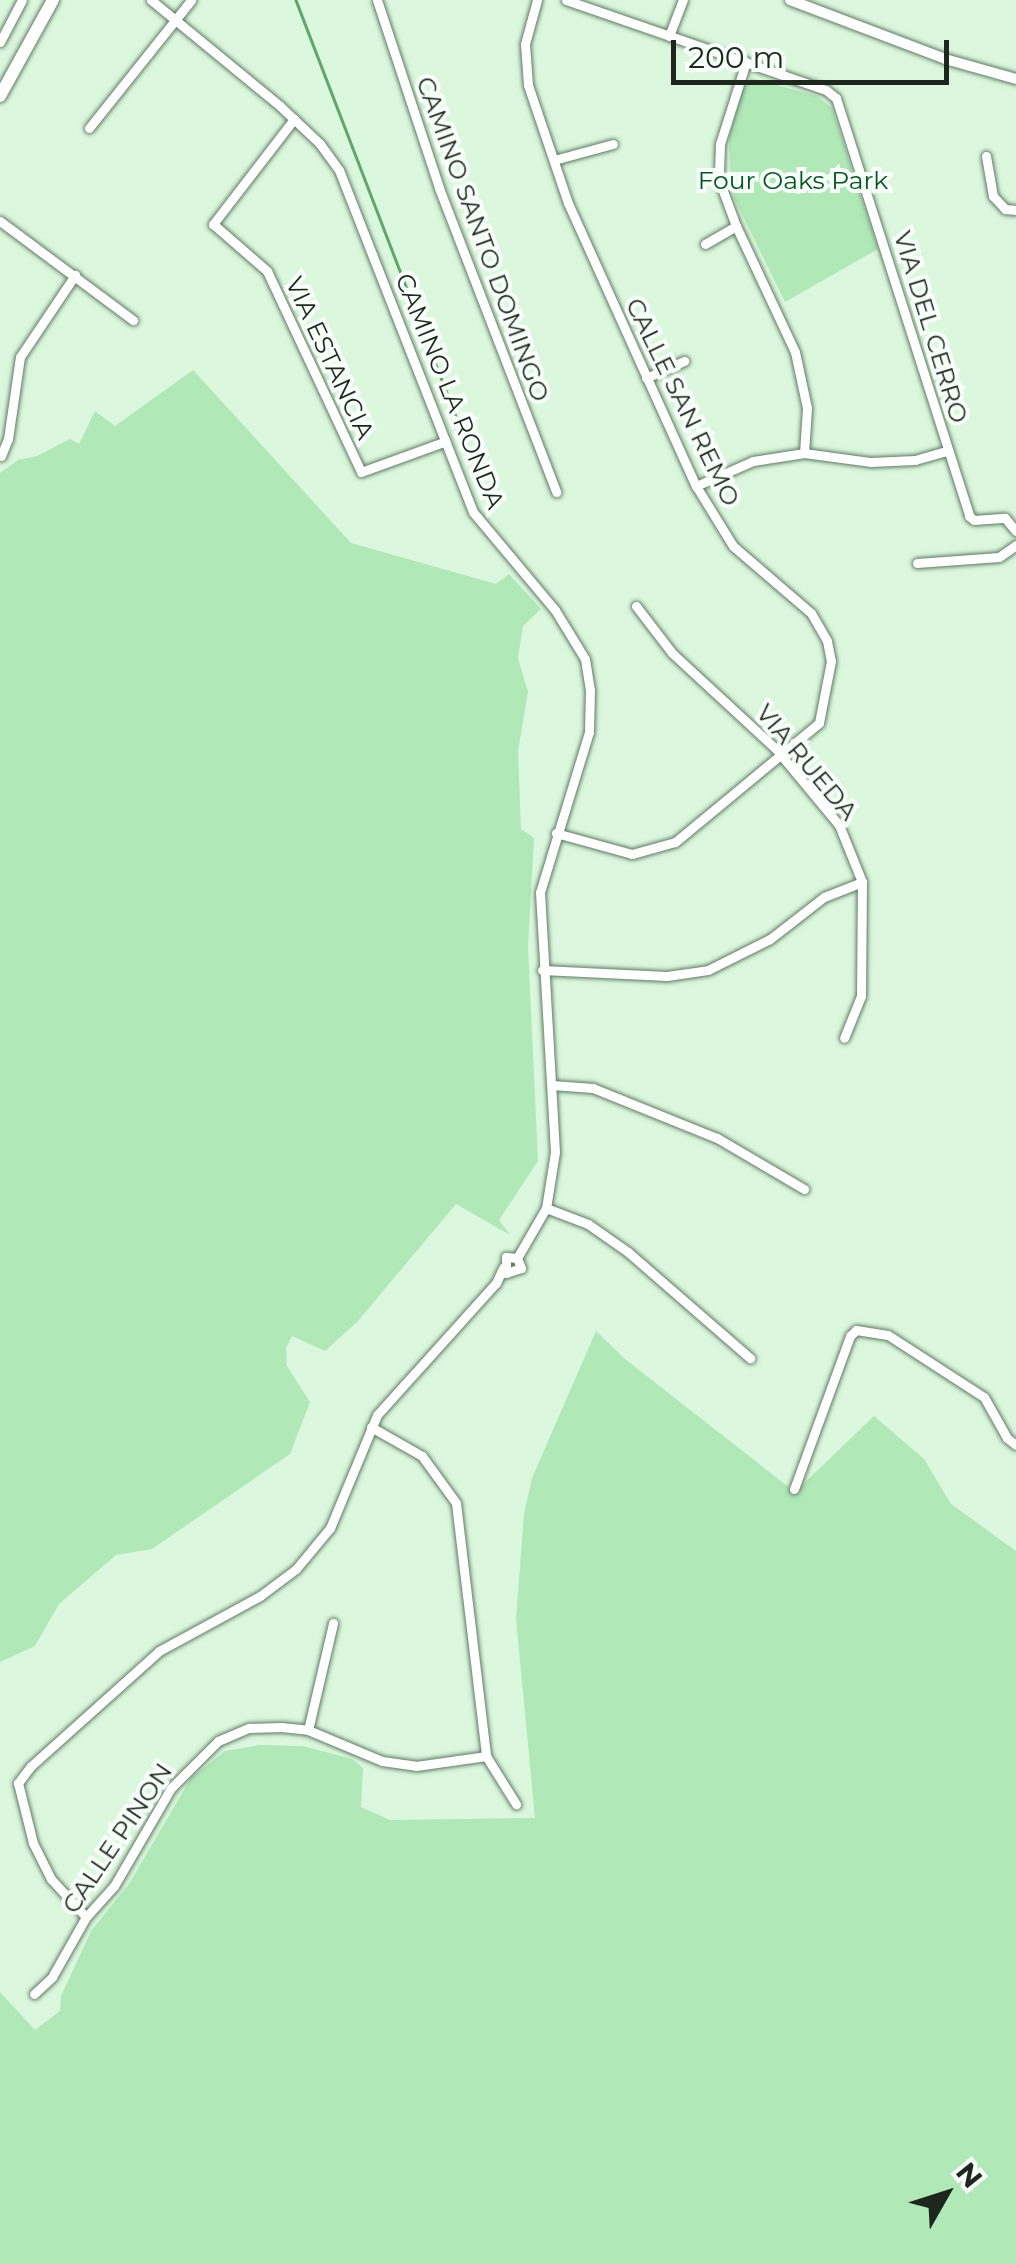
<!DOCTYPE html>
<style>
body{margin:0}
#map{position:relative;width:1016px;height:2264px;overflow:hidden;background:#dbf8de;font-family:Montserrat,sans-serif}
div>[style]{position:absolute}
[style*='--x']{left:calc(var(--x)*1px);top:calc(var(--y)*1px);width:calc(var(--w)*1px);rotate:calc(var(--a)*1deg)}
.green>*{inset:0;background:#b0e8b8}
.stream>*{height:2.5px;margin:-1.25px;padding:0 1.25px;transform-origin:1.25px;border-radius:1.25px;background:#62a56d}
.roads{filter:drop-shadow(0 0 2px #617a64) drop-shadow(0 0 2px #617a64)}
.minor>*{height:9px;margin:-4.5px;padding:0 4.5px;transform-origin:4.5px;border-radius:4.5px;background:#fff}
.tertiary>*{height:10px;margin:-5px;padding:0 5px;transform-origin:5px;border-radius:5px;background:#fff}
.secondary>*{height:12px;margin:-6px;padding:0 6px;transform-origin:6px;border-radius:6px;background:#fff}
span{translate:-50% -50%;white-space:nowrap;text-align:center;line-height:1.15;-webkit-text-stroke:8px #f8fef9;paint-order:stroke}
.park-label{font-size:25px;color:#065621}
.street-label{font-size:25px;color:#1d271e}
.north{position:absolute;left:896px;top:2144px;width:100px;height:100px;-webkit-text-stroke:8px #f8fef9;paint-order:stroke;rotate:51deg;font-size:28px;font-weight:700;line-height:40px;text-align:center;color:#1d271e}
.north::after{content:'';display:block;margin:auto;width:35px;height:45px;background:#1d271e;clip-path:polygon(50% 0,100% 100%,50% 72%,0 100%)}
.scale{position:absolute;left:671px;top:40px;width:278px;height:45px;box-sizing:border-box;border:5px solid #1d271e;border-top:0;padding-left:12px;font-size:30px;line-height:35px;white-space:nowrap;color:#1d271e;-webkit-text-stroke:8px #f8fef9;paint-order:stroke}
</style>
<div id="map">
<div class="green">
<i style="clip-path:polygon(751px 78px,817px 96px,832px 108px,878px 249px,785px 302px,734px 198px,730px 167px,729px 137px,742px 91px)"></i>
<i style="clip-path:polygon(193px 370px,351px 543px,496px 584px,509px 574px,541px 609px,523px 626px,518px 658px,528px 692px,518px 751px,521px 829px,534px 838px,528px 947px,538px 1161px,499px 1220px,510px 1235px,456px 1204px,358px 1321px,325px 1351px,292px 1336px,286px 1348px,287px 1366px,310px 1402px,290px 1454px,152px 1549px,116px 1555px,59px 1604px,35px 1646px,0 1662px,0 473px,18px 460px,37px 456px,70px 439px,79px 444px,95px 411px,115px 426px)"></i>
<i style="clip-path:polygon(596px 1331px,625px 1359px,795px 1492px,874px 1416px,924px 1459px,951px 1504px,1016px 1551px,1016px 2264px,0 2264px,0 1992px,35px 2030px,60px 2011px,61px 1996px,91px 1931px,129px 1884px,191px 1778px,225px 1751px,260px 1745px,303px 1746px,352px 1759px,363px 1768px,361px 1807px,390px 1820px,535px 1818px,516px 1619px,524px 1514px,532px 1478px)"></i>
</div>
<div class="stream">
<i style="--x:296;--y:0;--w:541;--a:68.99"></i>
</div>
<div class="roads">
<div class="minor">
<i style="--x:151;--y:0;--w:167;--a:39.4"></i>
<i style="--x:280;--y:106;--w:55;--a:43.5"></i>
<i style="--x:320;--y:144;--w:32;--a:54"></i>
<i style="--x:339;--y:170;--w:367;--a:68.6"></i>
<i style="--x:473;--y:512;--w:128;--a:50.1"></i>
<i style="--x:555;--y:610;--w:57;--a:58.5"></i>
<i style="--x:585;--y:659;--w:31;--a:81"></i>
<i style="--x:590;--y:690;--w:42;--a:91.4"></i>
<i style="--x:589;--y:732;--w:167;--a:107"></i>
<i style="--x:540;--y:892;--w:260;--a:86.7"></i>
<i style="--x:555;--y:1152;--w:57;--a:99.1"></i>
<i style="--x:546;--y:1208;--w:58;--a:120.1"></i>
<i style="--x:517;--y:1258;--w:11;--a:68"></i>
<i style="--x:521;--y:1268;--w:16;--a:162"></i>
<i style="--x:506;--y:1273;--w:16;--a:-90"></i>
<i style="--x:506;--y:1257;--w:11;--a:5"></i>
<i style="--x:377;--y:0;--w:198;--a:71.7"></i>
<i style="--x:439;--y:188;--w:326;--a:68.9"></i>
<i style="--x:537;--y:0;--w:46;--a:105.3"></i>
<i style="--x:525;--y:44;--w:41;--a:85.8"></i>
<i style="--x:528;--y:85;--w:125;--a:71.3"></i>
<i style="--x:568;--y:203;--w:311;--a:65.7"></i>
<i style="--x:696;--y:486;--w:70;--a:58.3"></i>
<i style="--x:733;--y:546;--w:103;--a:40.7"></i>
<i style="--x:811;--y:613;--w:32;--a:60"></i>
<i style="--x:827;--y:641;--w:20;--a:79"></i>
<i style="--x:831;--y:661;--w:63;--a:101"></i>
<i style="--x:819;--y:723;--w:187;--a:140.4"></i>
<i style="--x:675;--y:842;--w:45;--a:164.4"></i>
<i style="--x:632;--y:854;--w:79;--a:-164.6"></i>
<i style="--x:566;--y:0;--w:275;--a:19.1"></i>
<i style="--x:826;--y:90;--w:13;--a:39"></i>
<i style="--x:836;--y:98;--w:439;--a:72.3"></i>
<i style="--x:969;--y:516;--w:6;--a:39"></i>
<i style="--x:974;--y:520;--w:31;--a:-4"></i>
<i style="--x:1005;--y:518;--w:17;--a:50"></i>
<i style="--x:669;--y:36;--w:39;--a:-69"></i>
<i style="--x:0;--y:42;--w:47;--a:-62.4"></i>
<i style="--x:746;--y:62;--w:86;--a:107.6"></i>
<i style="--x:720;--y:144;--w:36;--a:92"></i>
<i style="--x:719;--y:180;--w:49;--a:69.7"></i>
<i style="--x:736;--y:226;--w:139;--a:64.9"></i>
<i style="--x:795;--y:352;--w:57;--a:77.9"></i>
<i style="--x:807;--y:408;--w:45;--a:93.8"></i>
<i style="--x:294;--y:119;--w:133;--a:127.6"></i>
<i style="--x:213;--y:224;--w:72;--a:41"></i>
<i style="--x:267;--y:271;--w:222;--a:64.9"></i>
<i style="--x:361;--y:472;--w:90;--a:-20"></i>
<i style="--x:89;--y:128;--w:164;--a:-51.4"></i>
<i style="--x:986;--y:156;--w:41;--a:80.1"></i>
<i style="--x:993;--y:196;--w:18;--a:47"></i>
<i style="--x:1005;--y:209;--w:11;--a:5"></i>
<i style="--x:554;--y:160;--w:61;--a:-15.2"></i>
<i style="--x:0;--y:221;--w:166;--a:36.7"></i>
<i style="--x:705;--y:244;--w:36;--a:-30"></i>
<i style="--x:646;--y:378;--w:42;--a:-24.1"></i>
<i style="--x:1;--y:456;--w:18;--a:-68"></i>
<i style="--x:8;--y:439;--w:83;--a:-81.7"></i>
<i style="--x:20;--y:357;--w:99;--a:-56.1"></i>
<i style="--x:696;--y:486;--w:62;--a:-23.7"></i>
<i style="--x:753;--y:461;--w:52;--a:-8.9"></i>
<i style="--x:804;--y:453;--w:68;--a:7.7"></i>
<i style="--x:871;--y:462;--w:44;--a:-2.6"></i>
<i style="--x:915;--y:460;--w:33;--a:-16"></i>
<i style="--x:917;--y:563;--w:82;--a:-4.2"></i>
<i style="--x:999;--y:557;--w:21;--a:-35"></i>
<i style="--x:636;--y:606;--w:59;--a:52.5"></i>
<i style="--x:672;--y:653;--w:140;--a:42.7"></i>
<i style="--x:775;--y:748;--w:100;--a:50.3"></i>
<i style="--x:839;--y:825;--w:61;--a:68"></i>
<i style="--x:862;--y:882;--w:114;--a:90.5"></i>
<i style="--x:861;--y:996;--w:45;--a:112"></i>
<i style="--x:542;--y:970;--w:125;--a:2.7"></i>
<i style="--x:667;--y:976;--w:41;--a:-8.3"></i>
<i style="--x:708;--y:970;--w:69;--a:-26.6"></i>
<i style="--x:770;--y:939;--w:68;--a:-37.9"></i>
<i style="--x:824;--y:897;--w:41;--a:-21.5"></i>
<i style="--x:552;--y:1085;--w:41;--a:4.2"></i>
<i style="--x:593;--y:1088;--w:134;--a:22"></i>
<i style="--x:717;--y:1138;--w:101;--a:30.4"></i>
<i style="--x:546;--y:1208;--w:45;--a:20.9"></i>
<i style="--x:588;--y:1224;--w:49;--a:35"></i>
<i style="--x:628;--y:1252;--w:162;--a:41"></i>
<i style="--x:371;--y:1427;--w:59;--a:29.6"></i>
<i style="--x:422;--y:1456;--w:58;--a:54.1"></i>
<i style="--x:456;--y:1503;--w:255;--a:83.2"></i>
<i style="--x:794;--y:1489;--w:163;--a:-69.9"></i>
<i style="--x:850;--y:1336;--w:8;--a:-45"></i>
<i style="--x:856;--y:1330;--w:32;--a:9"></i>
<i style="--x:888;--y:1335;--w:114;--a:32.9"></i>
<i style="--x:984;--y:1397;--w:47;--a:60.7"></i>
<i style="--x:1007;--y:1438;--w:11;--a:38"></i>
<i style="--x:308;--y:1730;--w:110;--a:-76.8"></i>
<i style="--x:486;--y:1756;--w:57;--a:58"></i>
<i style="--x:86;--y:1917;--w:52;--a:-132.6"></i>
<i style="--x:51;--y:1879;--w:40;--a:-116.6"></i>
<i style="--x:33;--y:1843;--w:62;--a:-104"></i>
<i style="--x:18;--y:1783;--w:21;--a:-53"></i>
<i style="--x:31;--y:1766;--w:172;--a:-41.9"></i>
<i style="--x:159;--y:1651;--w:115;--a:-28.6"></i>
<i style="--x:260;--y:1596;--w:45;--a:-36.9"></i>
<i style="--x:296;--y:1569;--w:53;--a:-50.3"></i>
<i style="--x:330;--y:1528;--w:122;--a:-67.4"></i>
<i style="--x:377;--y:1415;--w:178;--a:-48"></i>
<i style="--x:496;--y:1283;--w:17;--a:-65"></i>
<i style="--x:34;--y:1994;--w:25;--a:-43"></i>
<i style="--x:52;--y:1977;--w:69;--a:-60.5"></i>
<i style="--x:86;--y:1917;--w:42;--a:-47.9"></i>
<i style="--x:114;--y:1886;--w:113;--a:-59.8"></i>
<i style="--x:171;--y:1788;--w:66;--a:-45"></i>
<i style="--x:218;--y:1741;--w:34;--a:-23"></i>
<i style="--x:249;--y:1728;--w:32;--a:-2"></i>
<i style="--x:281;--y:1727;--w:27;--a:6"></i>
<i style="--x:308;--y:1730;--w:80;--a:22.7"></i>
<i style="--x:382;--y:1761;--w:34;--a:8"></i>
<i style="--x:416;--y:1766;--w:71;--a:-8.1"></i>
</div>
<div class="tertiary">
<i style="--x:790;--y:0;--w:166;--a:20.8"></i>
<i style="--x:945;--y:59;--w:74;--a:15.7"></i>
</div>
<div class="secondary">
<i style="--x:0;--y:96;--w:110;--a:-61.1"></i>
</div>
</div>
<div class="park-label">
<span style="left:793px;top:180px">Four Oaks Park</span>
</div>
<div class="street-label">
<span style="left:483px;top:239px;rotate:70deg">CAMINO SANTO DOMINGO</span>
<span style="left:931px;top:327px;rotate:73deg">VIA DEL CERRO</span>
<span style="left:330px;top:358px;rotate:65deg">VIA ESTANCIA</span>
<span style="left:450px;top:391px;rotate:68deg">CAMINO LA RONDA</span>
<span style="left:683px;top:402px;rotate:64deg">CALLE SAN REMO</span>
<span style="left:807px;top:762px;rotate:50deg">VIA RUEDA</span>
<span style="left:117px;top:1838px;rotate:-56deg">CALLE PINON</span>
</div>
<div class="north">N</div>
<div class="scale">200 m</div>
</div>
